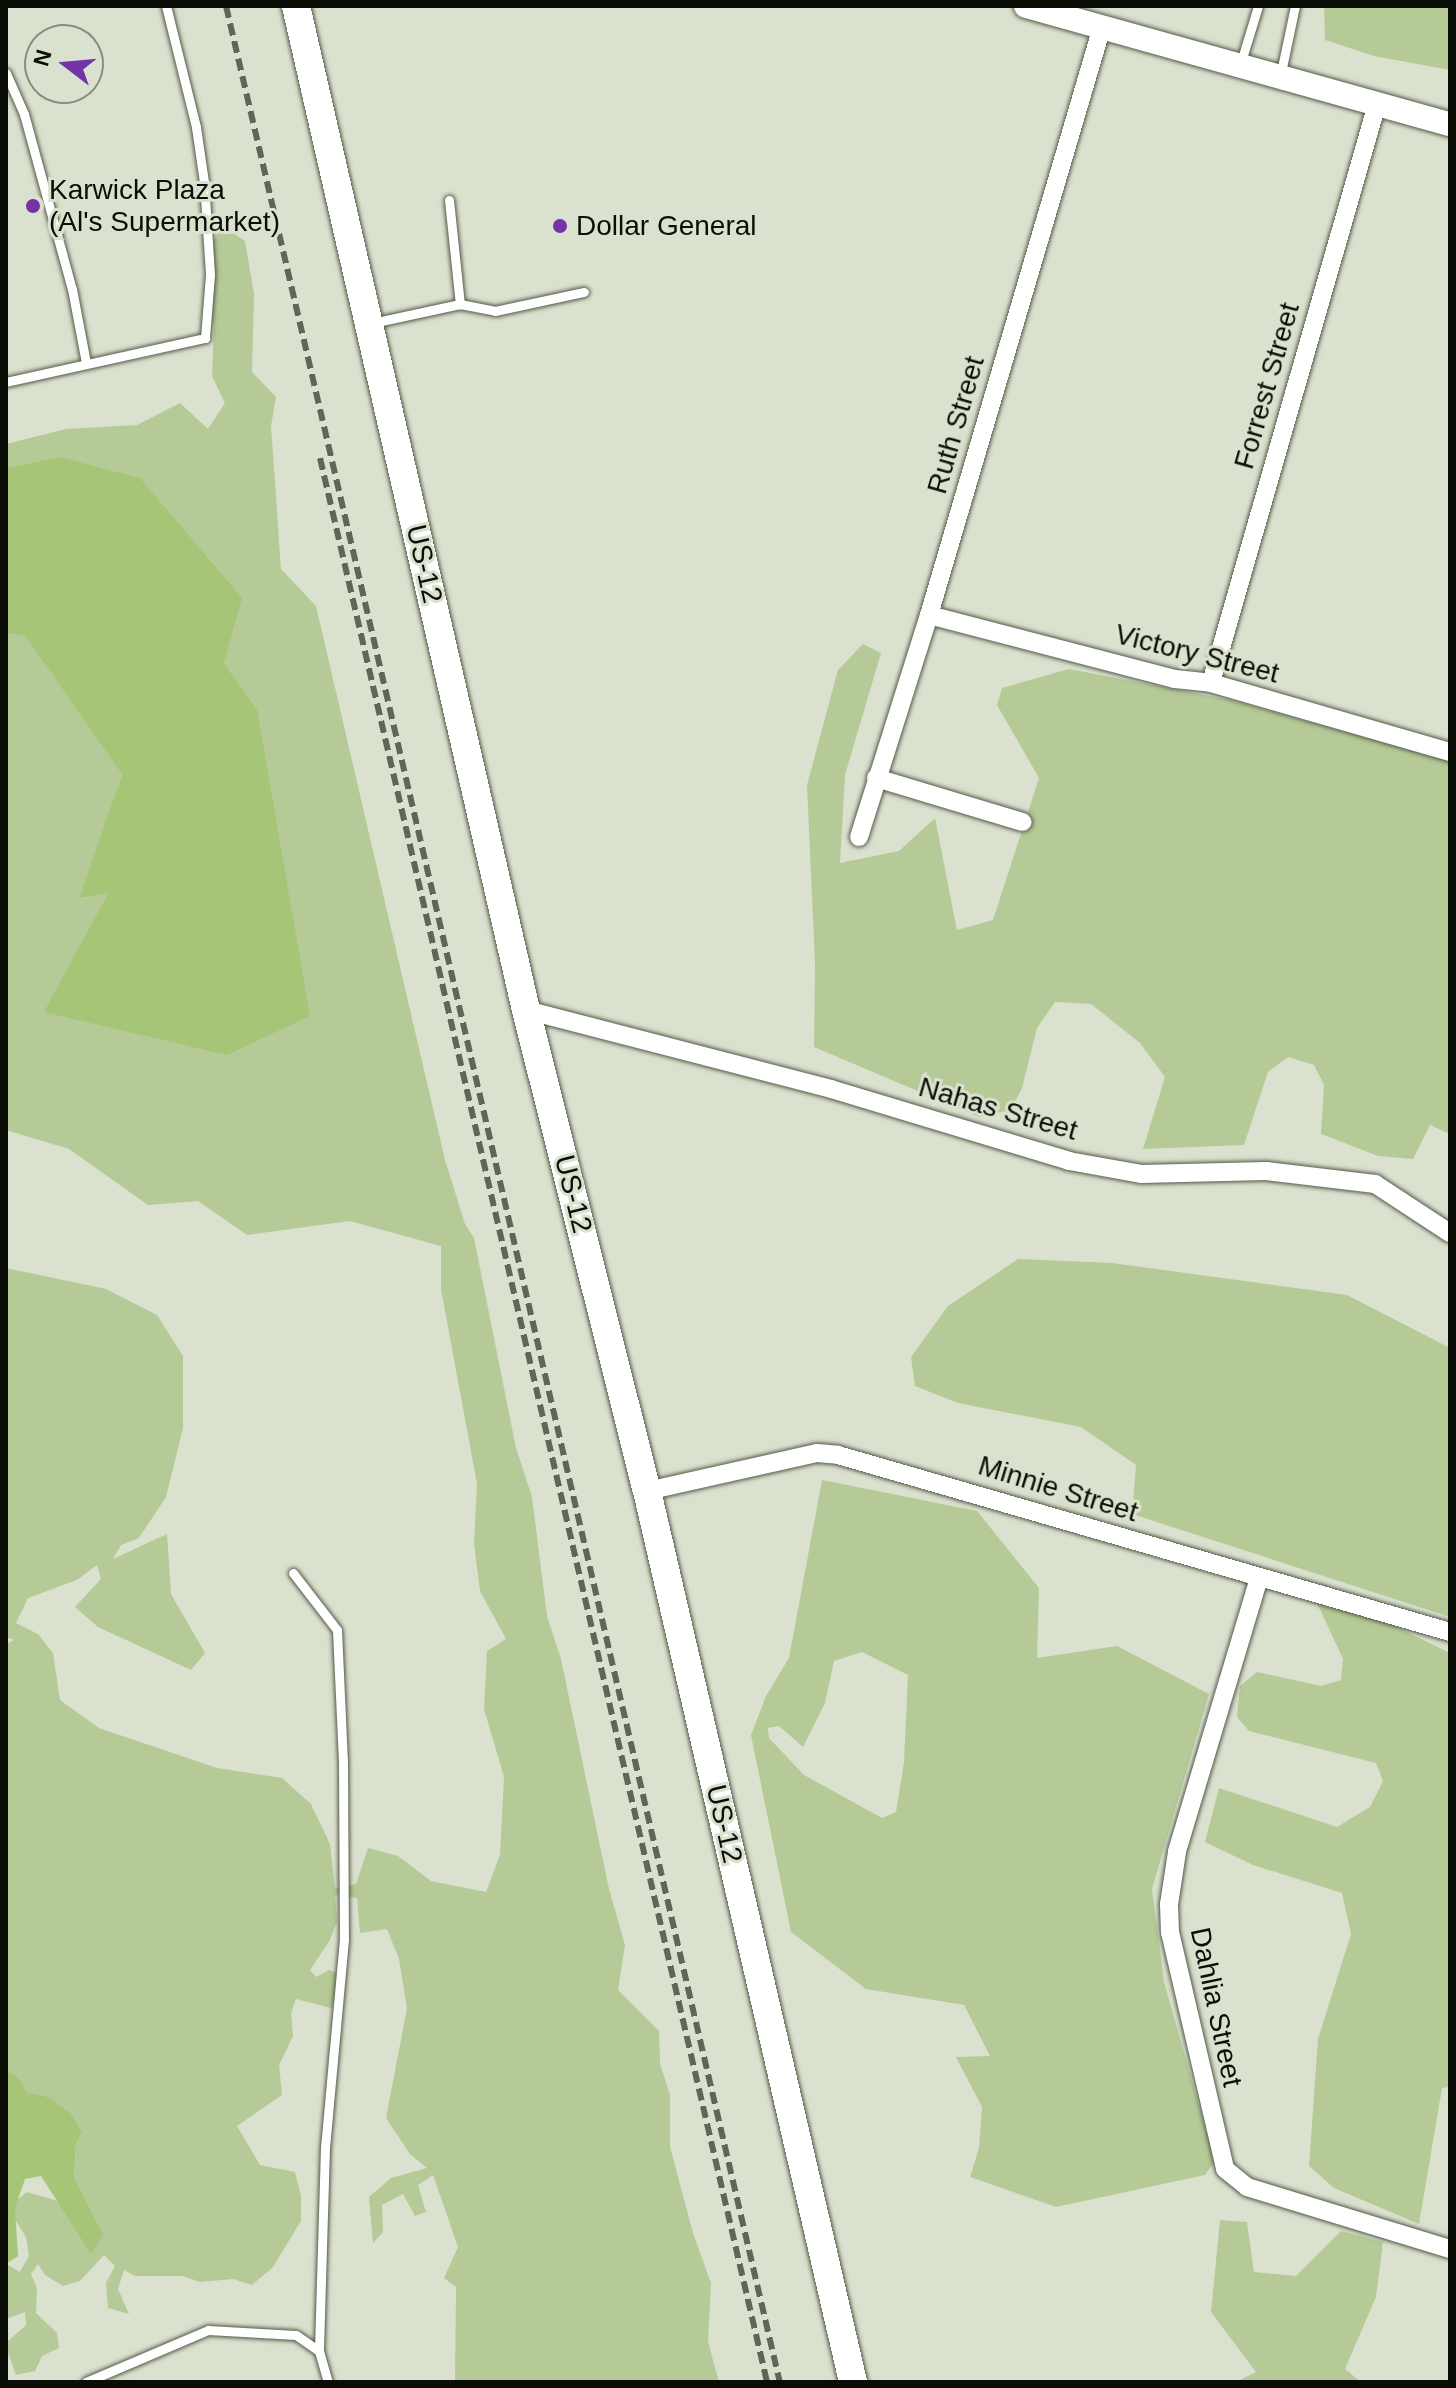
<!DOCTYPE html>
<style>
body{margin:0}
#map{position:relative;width:1456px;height:2388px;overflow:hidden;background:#dae2cf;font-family:Helvetica,sans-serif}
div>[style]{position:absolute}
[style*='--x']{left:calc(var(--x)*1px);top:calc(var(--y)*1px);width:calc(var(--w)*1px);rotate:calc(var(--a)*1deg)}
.green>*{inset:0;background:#b5ca97}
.water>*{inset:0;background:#a7c576}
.roads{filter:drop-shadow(0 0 2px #535a49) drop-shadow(0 0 2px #535a49)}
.lane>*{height:9px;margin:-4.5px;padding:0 4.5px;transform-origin:4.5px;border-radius:4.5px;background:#fff}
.street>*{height:18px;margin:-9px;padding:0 9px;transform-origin:9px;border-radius:9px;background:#fff}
.secondary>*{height:24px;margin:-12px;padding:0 12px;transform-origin:12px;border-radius:12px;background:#fff}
.primary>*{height:28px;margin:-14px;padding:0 14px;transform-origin:14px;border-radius:14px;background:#fff}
.rail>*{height:6px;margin-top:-3px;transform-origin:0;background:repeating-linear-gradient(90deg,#606559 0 12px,transparent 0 18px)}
.dots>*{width:22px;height:22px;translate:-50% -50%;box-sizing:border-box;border:4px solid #dae2cf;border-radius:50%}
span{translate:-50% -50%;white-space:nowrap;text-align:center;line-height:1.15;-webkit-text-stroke:6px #dae2cf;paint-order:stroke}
.poi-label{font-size:28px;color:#0b0e07}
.left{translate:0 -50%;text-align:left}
.street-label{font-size:28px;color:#0b0e07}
.frame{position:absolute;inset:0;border:8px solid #0b0e07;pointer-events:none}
.north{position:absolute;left:24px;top:24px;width:80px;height:80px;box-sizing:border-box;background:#dae2cf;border:2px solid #878d7f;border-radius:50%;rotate:286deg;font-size:22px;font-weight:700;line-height:32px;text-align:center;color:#0b0e07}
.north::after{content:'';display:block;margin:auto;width:28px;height:36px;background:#7433a8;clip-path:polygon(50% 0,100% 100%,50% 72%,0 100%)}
</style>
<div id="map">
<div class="green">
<i style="clip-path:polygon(1324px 6px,1450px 6px,1450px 70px,1374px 56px,1325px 40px)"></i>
<i style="clip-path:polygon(222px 226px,245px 241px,254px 294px,252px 372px,276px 397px,271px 426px,281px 569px,316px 606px,445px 1160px,465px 1224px,474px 1238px,516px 1448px,532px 1497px,547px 1616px,561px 1659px,609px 1889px,625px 1945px,618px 1990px,659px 2031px,660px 2064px,670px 2095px,670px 2147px,693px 2233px,711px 2283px,708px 2342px,719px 2382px,455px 2382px,456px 2287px,444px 2278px,458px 2247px,433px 2175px,418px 2185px,426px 2212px,415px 2216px,403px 2194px,382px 2205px,383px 2232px,373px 2243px,369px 2197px,391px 2178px,427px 2168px,410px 2154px,386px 2118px,407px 2008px,399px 1959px,387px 1929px,360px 1933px,357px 1898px,335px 1895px,337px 1921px,330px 1940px,310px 1970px,316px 1977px,329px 1970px,345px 1976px,331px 2008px,296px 1999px,291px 2013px,293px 2036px,279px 2065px,282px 2095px,237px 2126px,260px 2165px,295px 2172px,301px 2196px,301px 2221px,273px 2267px,252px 2285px,233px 2279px,200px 2282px,183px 2276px,135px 2276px,124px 2270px,118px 2289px,129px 2314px,108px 2308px,106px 2283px,115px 2266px,104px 2255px,80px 2281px,63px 2286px,45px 2275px,38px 2264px,31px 2274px,37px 2288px,36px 2313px,57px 2333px,59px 2348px,42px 2356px,35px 2371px,16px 2375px,6px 2347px,6px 2343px,26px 2325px,25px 2312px,6px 2319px,6px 2264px,20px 2272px,29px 2256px,26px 2237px,13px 2216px,17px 2200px,27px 2192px,61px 2202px,74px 2178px,76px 2144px,82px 2132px,49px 2097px,27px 2092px,19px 2078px,6px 2069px,6px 1644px,14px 1640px,6px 1637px,6px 1268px,106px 1289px,157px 1315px,183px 1356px,183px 1428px,166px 1497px,139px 1538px,121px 1545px,113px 1559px,167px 1534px,171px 1594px,205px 1653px,191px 1670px,98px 1627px,75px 1607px,101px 1579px,97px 1565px,77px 1580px,28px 1598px,16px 1623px,38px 1634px,53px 1653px,60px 1700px,99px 1728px,217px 1768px,282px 1778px,311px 1804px,330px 1844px,335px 1888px,356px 1884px,368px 1848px,398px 1856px,431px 1881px,486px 1892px,500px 1855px,504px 1777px,484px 1709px,487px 1651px,506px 1639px,480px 1591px,474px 1544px,477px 1484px,441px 1289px,441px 1246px,350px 1221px,247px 1235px,198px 1201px,148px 1205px,69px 1149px,6px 1130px,6px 633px,25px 636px,122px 773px,81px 899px,109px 891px,257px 709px,224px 663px,60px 457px,6px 468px,6px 444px,66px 429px,137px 425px,180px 403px,208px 429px,225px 403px,212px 376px,214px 327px,206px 296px,208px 252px)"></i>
<i style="clip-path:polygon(863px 644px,881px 653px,845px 775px,840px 863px,899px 851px,935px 818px,957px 930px,993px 920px,1039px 778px,997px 705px,1002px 688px,1069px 669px,1230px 700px,1450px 761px,1450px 1134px,1430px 1125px,1413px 1159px,1378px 1156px,1321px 1134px,1324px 1085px,1314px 1065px,1288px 1057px,1268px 1072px,1244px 1145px,1143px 1149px,1165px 1077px,1140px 1043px,1091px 1004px,1055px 1002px,1037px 1028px,1022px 1088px,1011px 1110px,979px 1117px,814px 1047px,815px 963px,807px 785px,838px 670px)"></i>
<i style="clip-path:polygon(1018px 1259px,1112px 1263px,1347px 1295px,1450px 1348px,1450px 1617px,1132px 1514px,1136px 1465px,1081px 1427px,958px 1403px,915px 1386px,911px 1357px,948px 1306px)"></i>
<i style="clip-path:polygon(evenodd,822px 1480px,977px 1511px,1039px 1588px,1037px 1658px,1117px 1646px,1209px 1694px,1152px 1889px,1164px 1982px,1215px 2161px,1205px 2175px,1056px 2207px,970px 2177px,979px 2148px,982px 2107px,956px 2057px,990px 2056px,964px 2005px,866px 1989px,791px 1932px,751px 1735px,766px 1696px,789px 1658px,822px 1480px,862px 1652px,908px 1675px,904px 1762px,896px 1812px,882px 1818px,804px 1775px,769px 1738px,768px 1728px,779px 1726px,803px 1747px,825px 1703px,834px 1661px,862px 1652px)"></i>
<i style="clip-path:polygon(1317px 1603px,1384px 1621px,1450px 1653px,1450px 2087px,1442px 2088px,1419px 2224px,1334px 2188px,1309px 2166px,1318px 2039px,1351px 1934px,1342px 1893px,1253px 1865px,1205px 1842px,1219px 1788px,1337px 1827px,1370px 1807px,1383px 1781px,1376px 1763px,1249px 1731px,1237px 1717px,1240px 1686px,1257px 1672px,1321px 1686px,1341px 1680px,1343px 1659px)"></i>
<i style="clip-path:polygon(1220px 2220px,1247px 2222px,1254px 2272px,1296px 2276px,1341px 2231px,1383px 2242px,1376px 2297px,1345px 2369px,1361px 2382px,1236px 2382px,1256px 2372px,1211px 2312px)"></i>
</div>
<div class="water">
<i style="clip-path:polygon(59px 457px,140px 478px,242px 598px,224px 663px,257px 709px,310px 1016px,227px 1055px,44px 1012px,109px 892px,79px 899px,122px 774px,25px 636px,6px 633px,6px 468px)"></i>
<i style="clip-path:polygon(6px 2069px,19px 2078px,27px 2092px,49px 2097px,71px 2114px,82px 2132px,76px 2144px,74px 2178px,103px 2235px,91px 2254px,41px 2176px,25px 2179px,15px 2208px,18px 2256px,6px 2264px)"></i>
</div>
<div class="roads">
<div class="lane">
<i style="--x:1240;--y:65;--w:62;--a:-73"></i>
<i style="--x:6;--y:73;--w:45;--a:66.3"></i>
<i style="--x:24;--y:114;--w:181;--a:74.7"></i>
<i style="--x:72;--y:289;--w:75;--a:79.3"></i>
<i style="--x:1280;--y:77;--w:73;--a:-78.1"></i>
<i style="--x:449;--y:200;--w:105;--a:84"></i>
<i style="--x:372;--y:323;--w:90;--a:-12.2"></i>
<i style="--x:460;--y:304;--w:36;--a:11"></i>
<i style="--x:495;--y:311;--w:91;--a:-12.1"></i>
<i style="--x:6;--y:382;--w:204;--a:-12.5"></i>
<i style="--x:205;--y:338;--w:64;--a:-85.5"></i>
<i style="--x:210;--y:274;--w:92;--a:-93.7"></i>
<i style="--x:204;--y:182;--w:56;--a:-98.3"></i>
<i style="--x:196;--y:127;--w:125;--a:-103.9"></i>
<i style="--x:293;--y:1573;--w:72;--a:52.3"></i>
<i style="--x:337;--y:1630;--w:130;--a:87.4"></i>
<i style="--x:343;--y:1760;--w:179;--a:89.7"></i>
<i style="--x:344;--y:1939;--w:209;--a:95.2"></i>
<i style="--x:325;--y:2147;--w:204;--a:91.7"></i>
<i style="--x:86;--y:2382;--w:133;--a:-23.1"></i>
<i style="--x:208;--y:2330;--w:88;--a:3.3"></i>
<i style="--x:296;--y:2335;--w:28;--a:35"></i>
<i style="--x:319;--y:2351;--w:32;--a:74"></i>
</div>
<div class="street">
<i style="--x:929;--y:615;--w:254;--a:14.6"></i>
<i style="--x:1175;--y:679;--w:36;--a:6"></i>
<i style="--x:1211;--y:683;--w:249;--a:16.1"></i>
<i style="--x:1211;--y:683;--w:602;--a:-74"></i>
<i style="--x:876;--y:778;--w:153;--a:16.7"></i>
<i style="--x:859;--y:837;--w:233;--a:-72.5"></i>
<i style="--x:929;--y:615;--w:613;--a:-73.61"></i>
<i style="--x:526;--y:1010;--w:315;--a:14.5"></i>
<i style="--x:831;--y:1089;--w:249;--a:16.8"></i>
<i style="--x:1069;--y:1161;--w:73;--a:10.2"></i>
<i style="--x:1141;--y:1174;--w:125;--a:-1.4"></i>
<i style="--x:1266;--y:1171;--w:110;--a:6.8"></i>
<i style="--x:1375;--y:1184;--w:90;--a:33.2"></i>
<i style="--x:647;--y:1491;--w:174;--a:-12.6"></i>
<i style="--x:817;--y:1453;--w:21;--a:5"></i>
<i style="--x:838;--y:1455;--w:637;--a:16.13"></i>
<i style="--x:1259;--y:1578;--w:286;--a:106.7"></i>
<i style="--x:1177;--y:1852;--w:53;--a:98.7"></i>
<i style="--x:1169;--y:1904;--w:28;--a:88"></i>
<i style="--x:1170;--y:1932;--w:243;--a:76.9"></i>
<i style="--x:1225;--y:2169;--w:28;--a:39"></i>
<i style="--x:1247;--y:2187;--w:212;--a:17"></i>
</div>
<div class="secondary">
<i style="--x:1026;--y:6;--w:440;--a:15.6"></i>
</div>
<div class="primary">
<i style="--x:296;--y:6;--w:1030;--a:77.1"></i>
<i style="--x:526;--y:1010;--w:496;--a:75.9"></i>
<i style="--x:647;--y:1491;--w:915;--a:76.98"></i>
</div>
</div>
<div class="rail">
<i style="--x:226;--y:6;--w:2440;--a:76.88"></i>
<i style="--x:320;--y:458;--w:1975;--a:76.92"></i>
</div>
<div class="dots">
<i style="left:33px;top:206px;background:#7433a8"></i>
<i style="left:560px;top:226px;background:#7433a8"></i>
</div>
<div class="poi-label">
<span class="left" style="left:49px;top:206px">Karwick Plaza<br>(Al's Supermarket)</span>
<span class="left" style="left:576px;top:226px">Dollar General</span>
</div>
<div class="street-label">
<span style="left:1267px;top:386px;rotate:-74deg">Forrest Street</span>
<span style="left:956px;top:425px;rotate:-74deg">Ruth Street</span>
<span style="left:424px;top:564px;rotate:77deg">US-12</span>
<span style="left:1197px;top:654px;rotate:14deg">Victory Street</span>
<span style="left:998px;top:1109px;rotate:16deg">Nahas Street</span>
<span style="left:573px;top:1194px;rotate:76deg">US-12</span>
<span style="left:1058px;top:1489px;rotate:17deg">Minnie Street</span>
<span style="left:724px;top:1824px;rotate:77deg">US-12</span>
<span style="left:1216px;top:2007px;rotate:78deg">Dahlia Street</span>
</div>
<div class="frame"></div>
<div class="north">N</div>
</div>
